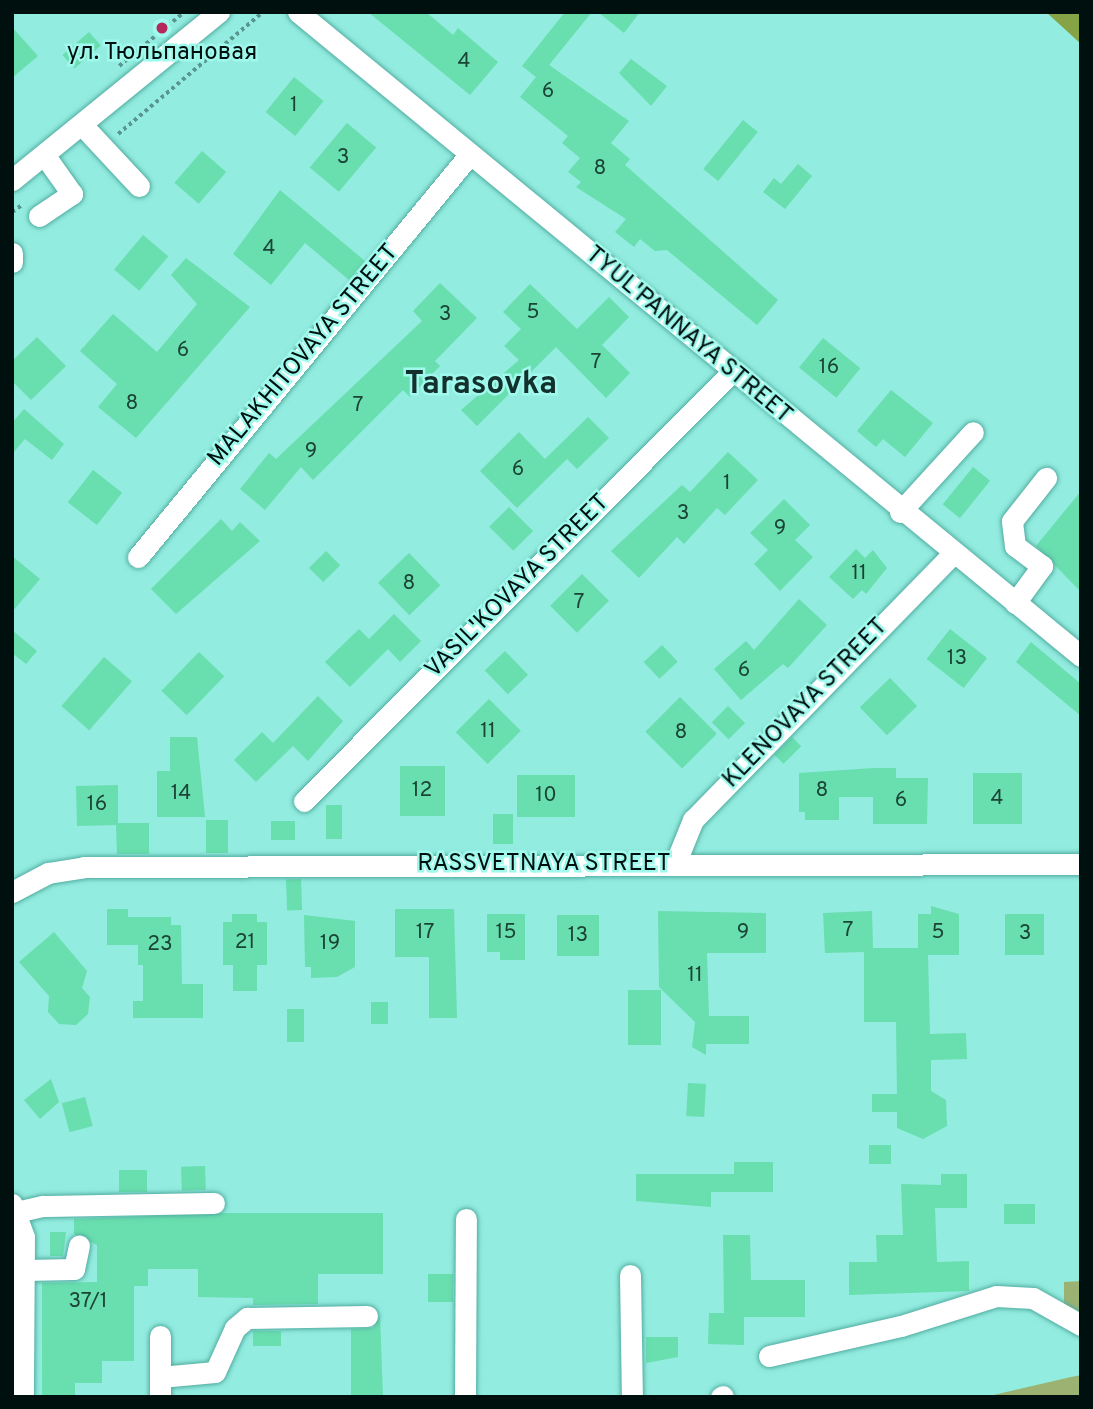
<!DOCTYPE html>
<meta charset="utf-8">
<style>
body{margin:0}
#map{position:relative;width:1093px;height:1409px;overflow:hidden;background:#92ecdf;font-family:Overpass,sans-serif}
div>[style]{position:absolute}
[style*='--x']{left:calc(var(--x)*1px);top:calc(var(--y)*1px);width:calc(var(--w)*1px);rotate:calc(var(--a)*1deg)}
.green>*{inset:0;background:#9cb272}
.forest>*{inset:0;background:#86a445}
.building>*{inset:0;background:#69deae;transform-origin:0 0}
.path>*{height:3.5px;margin-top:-1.75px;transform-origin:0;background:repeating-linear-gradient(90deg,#59968d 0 3.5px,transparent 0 7px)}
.roads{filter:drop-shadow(0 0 2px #52aca1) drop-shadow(0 0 2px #52aca1)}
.minor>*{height:21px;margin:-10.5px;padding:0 10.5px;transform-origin:10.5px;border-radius:10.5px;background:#fff}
.dots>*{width:19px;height:19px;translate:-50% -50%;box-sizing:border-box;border:4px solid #9ff9ec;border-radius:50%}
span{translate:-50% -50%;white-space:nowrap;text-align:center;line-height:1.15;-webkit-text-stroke:5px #9ff9ec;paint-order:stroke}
.number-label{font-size:21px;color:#1a4436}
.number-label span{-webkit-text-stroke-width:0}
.poi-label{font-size:24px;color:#00100e}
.street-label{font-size:24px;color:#00100e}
.district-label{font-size:32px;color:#14302d;font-weight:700}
.frame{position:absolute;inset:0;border:14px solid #00100e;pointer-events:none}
</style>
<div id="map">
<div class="green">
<i style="clip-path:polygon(1081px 1281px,1081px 1314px,1064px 1305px,1064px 1282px)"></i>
<i style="clip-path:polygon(1081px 1375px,1081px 1397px,985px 1397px,1071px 1377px)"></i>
</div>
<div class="forest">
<i style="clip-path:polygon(1046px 12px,1081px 12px,1081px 44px)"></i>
</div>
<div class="building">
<i style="clip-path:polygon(368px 12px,426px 12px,453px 35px,458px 28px,498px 62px,470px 95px)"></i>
<i style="clip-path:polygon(565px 12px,592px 12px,549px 65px,629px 121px,611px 143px,630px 159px,625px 165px,778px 300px,757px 325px,667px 250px,655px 251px,640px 239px,634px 247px,615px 232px,626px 219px,576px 187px,581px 182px,568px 172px,580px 158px,562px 143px,568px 136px,520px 97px,536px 77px,522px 66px)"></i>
<i style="clip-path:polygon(598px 12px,640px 12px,624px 33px)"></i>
<i style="clip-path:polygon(12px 27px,38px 56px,12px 78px)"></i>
<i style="left:89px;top:32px;width:18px;height:35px;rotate:49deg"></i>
<i style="clip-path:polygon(631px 59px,667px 86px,651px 106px,619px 73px)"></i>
<i style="left:294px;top:77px;width:38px;height:45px;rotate:39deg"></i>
<i style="left:743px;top:120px;width:19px;height:63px;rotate:39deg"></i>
<i style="left:347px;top:123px;width:38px;height:58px;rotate:40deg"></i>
<i style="left:202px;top:151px;width:32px;height:42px;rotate:41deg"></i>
<i style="clip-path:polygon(798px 164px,812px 176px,785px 209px,763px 192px,774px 178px,781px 184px)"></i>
<i style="clip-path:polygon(280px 190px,365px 261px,349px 280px,305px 243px,271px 285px,233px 254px)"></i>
<i style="left:143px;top:235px;width:33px;height:45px;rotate:40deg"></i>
<i style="clip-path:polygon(186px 258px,250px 307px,136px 438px,98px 407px,117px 384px,80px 351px,113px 314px,157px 352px,197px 304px,171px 275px)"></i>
<i style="clip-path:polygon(440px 283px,477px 318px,435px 361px,440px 366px,410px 397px,403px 390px,313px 480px,301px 467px,265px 510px,240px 489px,269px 453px,276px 459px,422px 321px,413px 311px)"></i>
<i style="clip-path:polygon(530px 284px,577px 329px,609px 297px,629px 317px,602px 345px,630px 373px,606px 398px,556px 347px,477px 426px,461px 410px,519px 360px,504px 346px,521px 329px,503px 312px)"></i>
<i style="clip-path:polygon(37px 337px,66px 366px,31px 400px,12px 381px,12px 361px)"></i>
<i style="left:823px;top:338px;width:48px;height:38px;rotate:39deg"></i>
<i style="clip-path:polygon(891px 390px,933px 423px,905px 457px,883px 439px,876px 447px,857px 431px)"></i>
<i style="clip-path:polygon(24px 409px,64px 444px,52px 460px,25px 439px,12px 454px,12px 423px)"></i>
<i style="clip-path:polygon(588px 417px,609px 438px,577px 469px,567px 459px,517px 508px,480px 471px,519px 432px,545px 459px)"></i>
<i style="clip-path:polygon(728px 452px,758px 480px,725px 515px,717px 508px,684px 544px,677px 537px,639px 578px,611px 551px,682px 485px,690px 492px)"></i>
<i style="left:973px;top:467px;width:22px;height:48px;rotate:39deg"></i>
<i style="left:93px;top:470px;width:37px;height:41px;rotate:38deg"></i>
<i style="clip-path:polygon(1081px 491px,1081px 592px,1036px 546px)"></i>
<i style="clip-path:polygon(784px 499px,810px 525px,795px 540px,813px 557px,780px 591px,754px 564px,768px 550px,750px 533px)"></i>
<i style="left:509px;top:507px;width:34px;height:28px;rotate:45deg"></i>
<i style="clip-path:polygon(221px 519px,232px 531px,240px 522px,260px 541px,176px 614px,151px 589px)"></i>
<i style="clip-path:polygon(856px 549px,865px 558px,873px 550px,887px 568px,866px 594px,862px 590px,853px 599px,829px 577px)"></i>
<i style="left:326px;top:551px;width:20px;height:24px;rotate:45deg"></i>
<i style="left:409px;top:553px;width:45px;height:43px;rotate:46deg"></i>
<i style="clip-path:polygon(12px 556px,40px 579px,12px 612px)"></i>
<i style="left:582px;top:574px;width:38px;height:45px;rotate:45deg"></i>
<i style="clip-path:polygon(799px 599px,827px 625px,788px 668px,783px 664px,741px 700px,714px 669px,746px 641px,754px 650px)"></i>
<i style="clip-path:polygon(394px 614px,421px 641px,400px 662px,388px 649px,350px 687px,325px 662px,359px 629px,369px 639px)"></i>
<i style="left:950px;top:629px;width:47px;height:38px;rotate:38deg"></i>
<i style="clip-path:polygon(12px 630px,37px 651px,26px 664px,12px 653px)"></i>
<i style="clip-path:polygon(1031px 642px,1081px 684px,1081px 716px,1016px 662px)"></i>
<i style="left:662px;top:645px;width:23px;height:25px;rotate:47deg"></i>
<i style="left:505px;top:651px;width:33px;height:28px;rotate:46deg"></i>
<i style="left:199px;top:652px;width:35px;height:54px;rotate:44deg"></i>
<i style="left:104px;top:657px;width:37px;height:65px;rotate:41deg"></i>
<i style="left:890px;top:678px;width:39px;height:42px;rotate:46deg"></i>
<i style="clip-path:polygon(318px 696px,343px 721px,308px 761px,293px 746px,256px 782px,234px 760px,262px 732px,273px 743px)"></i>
<i style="left:680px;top:697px;width:52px;height:49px;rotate:45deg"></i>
<i style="left:489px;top:699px;width:45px;height:47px;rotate:45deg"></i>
<i style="left:728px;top:706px;width:24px;height:23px;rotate:45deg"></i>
<i style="clip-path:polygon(170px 737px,197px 737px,205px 817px,157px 817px,157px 771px,170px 771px)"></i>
<i style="left:792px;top:737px;width:13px;height:25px;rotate:45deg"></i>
<i style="left:400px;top:766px;width:45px;height:50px"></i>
<i style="clip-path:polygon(874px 768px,896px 768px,896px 778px,928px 778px,927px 824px,873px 824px,873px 797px,839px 797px,839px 820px,805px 820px,805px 812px,799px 812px,799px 773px)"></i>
<i style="left:973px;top:773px;width:49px;height:51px"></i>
<i style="left:517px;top:775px;width:58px;height:42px"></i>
<i style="clip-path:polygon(118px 785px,118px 823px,149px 823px,149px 854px,117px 854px,116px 825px,77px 826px,76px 786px)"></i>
<i style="left:326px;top:805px;width:16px;height:34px"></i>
<i style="left:493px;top:814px;width:20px;height:30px"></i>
<i style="left:206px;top:820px;width:22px;height:33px"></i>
<i style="left:271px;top:821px;width:24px;height:19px"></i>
<i style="left:301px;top:879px;width:31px;height:15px;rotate:88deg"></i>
<i style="clip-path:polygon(931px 906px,959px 914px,959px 955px,928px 955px,930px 1034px,966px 1033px,967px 1059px,931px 1060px,931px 1091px,946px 1100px,947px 1126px,923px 1139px,897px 1128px,897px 1112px,872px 1112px,872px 1094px,897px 1094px,896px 1022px,864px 1022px,864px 952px,825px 953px,823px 913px,872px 911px,873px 948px,918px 948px,918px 914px,931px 914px)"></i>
<i style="clip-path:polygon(107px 909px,128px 909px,128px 917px,171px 917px,171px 925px,181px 925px,182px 984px,203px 984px,203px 1018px,133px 1018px,133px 1001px,143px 1001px,143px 965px,138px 965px,138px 945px,107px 945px)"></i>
<i style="clip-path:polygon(395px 909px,454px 909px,457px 1018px,429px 1018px,429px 957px,395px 957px)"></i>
<i style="clip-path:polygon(658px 911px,766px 913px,766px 953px,707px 953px,709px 1016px,749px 1016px,749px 1044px,706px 1044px,706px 1055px,692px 1047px,695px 1022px,659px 987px)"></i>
<i style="clip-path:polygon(232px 914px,257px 914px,257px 922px,267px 922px,267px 965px,257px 965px,257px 991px,233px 991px,233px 965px,223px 965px,223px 922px,232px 922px)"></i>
<i style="clip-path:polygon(487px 914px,525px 914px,525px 960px,500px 960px,500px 952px,487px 952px)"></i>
<i style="left:1005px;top:914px;width:39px;height:41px"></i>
<i style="clip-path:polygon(304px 915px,355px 921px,355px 967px,337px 977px,311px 978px,311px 967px,305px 967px)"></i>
<i style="left:599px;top:915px;width:41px;height:42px;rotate:90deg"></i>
<i style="clip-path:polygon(54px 932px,87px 971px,82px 988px,90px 997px,88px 1014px,76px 1025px,59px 1024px,48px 1012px,49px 996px,19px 962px)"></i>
<i style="left:628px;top:990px;width:33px;height:55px"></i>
<i style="left:371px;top:1002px;width:17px;height:22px"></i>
<i style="left:287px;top:1009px;width:17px;height:33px"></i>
<i style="clip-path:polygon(51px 1079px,59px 1102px,40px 1119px,24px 1100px)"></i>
<i style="left:688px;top:1083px;width:18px;height:33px;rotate:3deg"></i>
<i style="left:85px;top:1097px;width:30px;height:24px;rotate:75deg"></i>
<i style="left:869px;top:1145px;width:22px;height:19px"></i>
<i style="clip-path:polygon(734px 1162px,773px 1162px,773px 1192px,711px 1192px,711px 1207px,636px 1201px,636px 1174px,734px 1174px)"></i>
<i style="left:205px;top:1166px;width:24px;height:24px;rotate:88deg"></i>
<i style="left:119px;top:1170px;width:28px;height:22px"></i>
<i style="clip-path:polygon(941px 1174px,967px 1174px,967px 1208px,935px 1208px,937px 1262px,969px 1261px,969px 1291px,849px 1295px,849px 1262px,877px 1262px,876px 1235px,903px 1235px,901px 1184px,941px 1185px)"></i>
<i style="left:1004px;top:1204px;width:31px;height:20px"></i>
<i style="clip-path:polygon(222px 1213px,383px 1213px,383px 1274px,318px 1274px,318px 1304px,253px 1305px,253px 1298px,198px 1297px,198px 1269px,148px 1269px,148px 1286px,134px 1286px,134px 1361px,102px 1361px,102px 1383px,75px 1383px,75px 1397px,42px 1397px,42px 1283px,97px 1282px,97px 1245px,74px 1234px,74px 1219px)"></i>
<i style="clip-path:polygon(50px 1232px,66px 1232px,63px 1256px,50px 1256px)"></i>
<i style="clip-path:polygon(723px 1235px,750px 1235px,751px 1280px,805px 1280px,805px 1317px,744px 1317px,744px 1345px,708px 1344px,709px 1313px,724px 1313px)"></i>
<i style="left:428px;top:1274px;width:25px;height:28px"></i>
<i style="clip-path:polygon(380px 1315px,383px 1397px,351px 1397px,351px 1329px,373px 1328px)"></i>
<i style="left:253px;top:1331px;width:28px;height:15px"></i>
<i style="clip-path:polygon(646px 1337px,678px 1337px,678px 1357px,646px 1363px)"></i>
</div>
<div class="path">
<i style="--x:119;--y:66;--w:83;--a:-39.6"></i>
<i style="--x:118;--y:134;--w:189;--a:-40.1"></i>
<i style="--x:12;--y:212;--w:12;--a:-35"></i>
</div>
<div class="roads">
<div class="minor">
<i style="--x:298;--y:12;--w:1014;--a:39.44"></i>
<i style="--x:83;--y:126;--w:82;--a:47"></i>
<i style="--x:12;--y:180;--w:267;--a:-39.1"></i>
<i style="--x:39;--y:216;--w:40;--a:-34"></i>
<i style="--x:72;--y:194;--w:47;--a:-125.4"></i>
<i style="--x:12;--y:253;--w:9;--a:90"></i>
<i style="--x:900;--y:512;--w:108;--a:-47.6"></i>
<i style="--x:138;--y:557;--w:522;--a:-50.52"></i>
<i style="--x:1015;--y:603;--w:46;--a:-53.9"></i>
<i style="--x:1042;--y:566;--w:34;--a:-143"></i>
<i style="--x:1015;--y:546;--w:25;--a:-97"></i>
<i style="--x:1012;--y:521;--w:55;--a:-51.7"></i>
<i style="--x:304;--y:801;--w:605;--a:-45.07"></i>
<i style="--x:675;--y:864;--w:48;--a:-67.8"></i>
<i style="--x:693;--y:820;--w:372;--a:-45.7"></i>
<i style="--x:12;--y:892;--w:41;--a:-27.8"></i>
<i style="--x:48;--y:873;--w:36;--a:-9"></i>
<i style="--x:84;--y:867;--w:997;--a:-0.17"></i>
<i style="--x:12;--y:1204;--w:35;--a:70"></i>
<i style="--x:24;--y:1237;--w:160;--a:90.4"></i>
<i style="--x:12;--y:1213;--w:32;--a:-13"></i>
<i style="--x:43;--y:1206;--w:171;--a:-1"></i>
<i style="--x:24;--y:1270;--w:50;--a:-1.1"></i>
<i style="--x:74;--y:1269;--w:24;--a:-78"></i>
<i style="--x:630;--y:1275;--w:122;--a:89.1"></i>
<i style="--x:769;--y:1356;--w:135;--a:-12.8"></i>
<i style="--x:901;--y:1326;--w:100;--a:-17.5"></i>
<i style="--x:996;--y:1296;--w:37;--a:3"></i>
<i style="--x:1033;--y:1298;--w:55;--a:29.4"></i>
<i style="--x:160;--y:1377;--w:41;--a:-90"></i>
<i style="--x:160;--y:1397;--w:20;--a:-90"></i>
<i style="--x:160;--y:1377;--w:55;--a:-5.2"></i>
<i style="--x:215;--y:1372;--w:48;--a:-65.6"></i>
<i style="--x:235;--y:1328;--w:16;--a:-40"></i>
<i style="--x:247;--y:1318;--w:120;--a:-1"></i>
<i style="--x:465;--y:1397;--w:178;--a:-89.7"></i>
<i style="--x:721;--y:1397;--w:2;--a:-27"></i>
</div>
</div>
<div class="dots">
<i style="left:162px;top:28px;background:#b5285c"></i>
</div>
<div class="number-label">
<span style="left:464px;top:62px">4</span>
<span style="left:548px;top:92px">6</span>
<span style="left:294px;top:106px">1</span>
<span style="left:343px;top:158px">3</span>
<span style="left:600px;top:169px">8</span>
<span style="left:269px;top:249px">4</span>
<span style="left:533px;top:313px">5</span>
<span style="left:445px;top:315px">3</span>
<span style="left:183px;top:351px">6</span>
<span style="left:596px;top:363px">7</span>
<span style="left:829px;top:368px">16</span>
<span style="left:132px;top:404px">8</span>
<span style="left:358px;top:406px">7</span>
<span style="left:311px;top:452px">9</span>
<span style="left:518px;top:470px">6</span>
<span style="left:727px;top:484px">1</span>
<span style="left:683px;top:514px">3</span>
<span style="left:780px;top:529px">9</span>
<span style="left:859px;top:574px">11</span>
<span style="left:409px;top:584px">8</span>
<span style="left:579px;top:603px">7</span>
<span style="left:957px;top:659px">13</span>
<span style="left:744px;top:671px">6</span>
<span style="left:488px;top:732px">11</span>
<span style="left:681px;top:733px">8</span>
<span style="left:422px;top:791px">12</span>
<span style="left:822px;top:791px">8</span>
<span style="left:181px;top:794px">14</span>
<span style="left:546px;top:796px">10</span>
<span style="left:997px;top:799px">4</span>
<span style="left:901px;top:801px">6</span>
<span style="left:97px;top:805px">16</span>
<span style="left:848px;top:931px">7</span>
<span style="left:425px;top:933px">17</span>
<span style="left:506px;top:933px">15</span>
<span style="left:743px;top:933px">9</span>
<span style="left:938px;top:933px">5</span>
<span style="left:1025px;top:934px">3</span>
<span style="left:578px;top:936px">13</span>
<span style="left:245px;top:943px">21</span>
<span style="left:330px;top:944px">19</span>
<span style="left:160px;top:945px">23</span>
<span style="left:695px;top:976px">11</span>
<span style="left:88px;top:1302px">37/1</span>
</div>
<div class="poi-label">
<span style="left:162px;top:54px">ул. Тюльпановая</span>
</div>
<div class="street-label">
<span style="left:688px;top:336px;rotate:40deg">TYUL'PANNAYA STREET</span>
<span style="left:304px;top:356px;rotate:-50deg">MALAKHITOVAYA STREET</span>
<span style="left:518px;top:587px;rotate:-45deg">VASIL'KOVAYA STREET</span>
<span style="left:806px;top:704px;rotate:-46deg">KLENOVAYA STREET</span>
<span style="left:544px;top:865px">RASSVETNAYA STREET</span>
</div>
<div class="district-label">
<span style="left:481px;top:385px">Tarasovka</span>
</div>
<div class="frame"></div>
</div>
